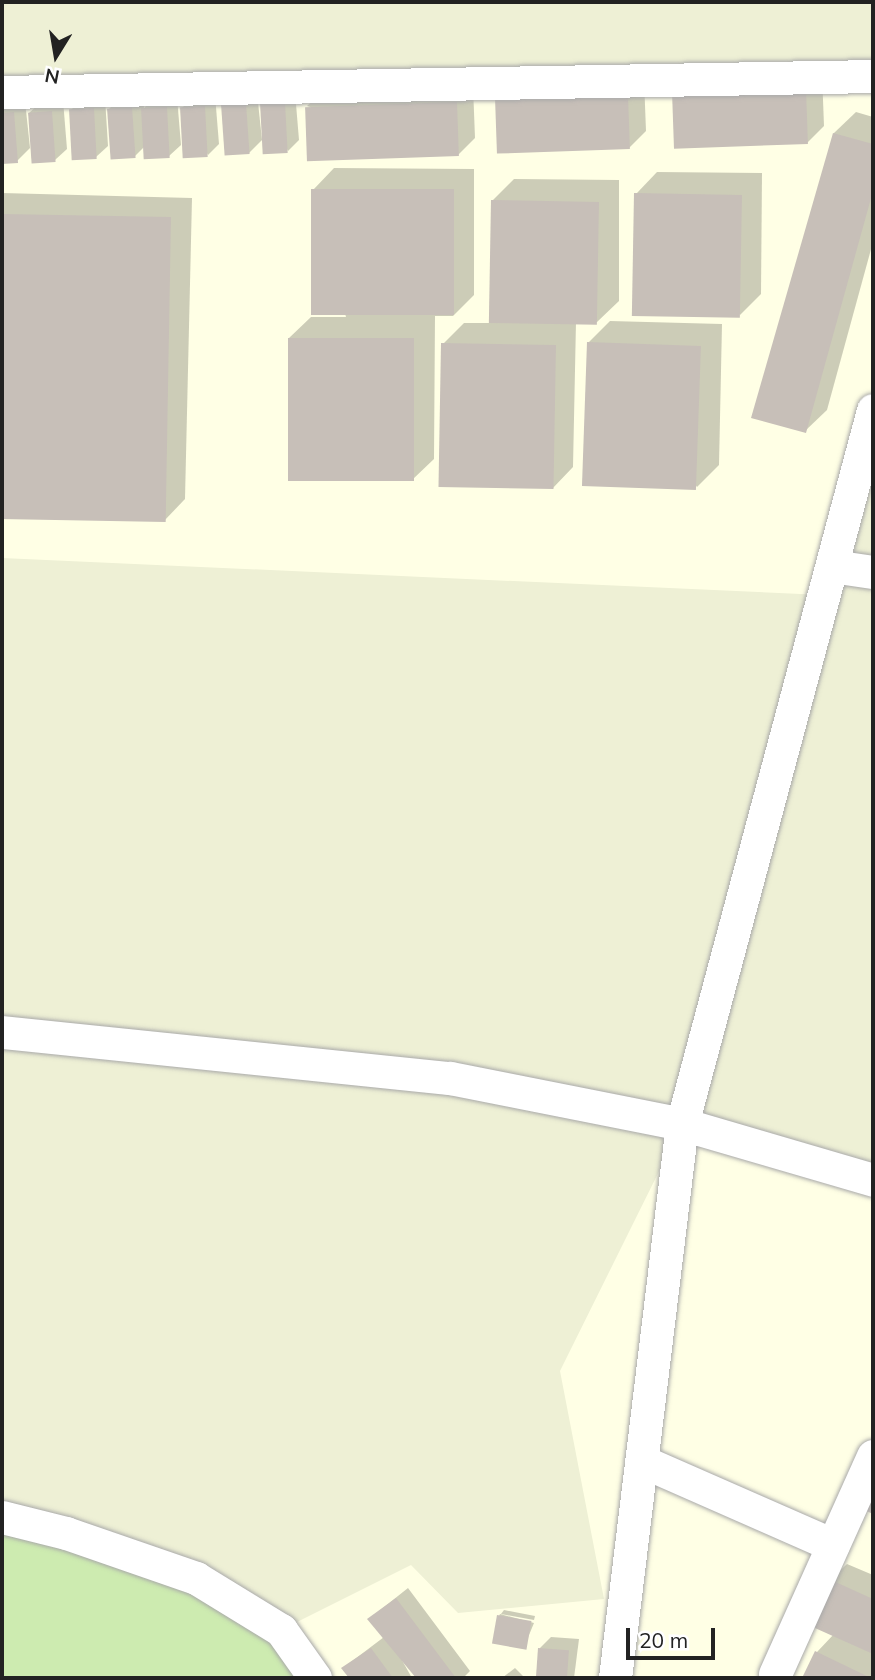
<!DOCTYPE html>
<style>
body{margin:0}
#map{position:relative;width:875px;height:1680px;overflow:hidden;background:#f2efe9;font-family:Mulish,sans-serif}
div>[style]{position:absolute}
[style*='--x']{left:calc(var(--x)*1px);top:calc(var(--y)*1px);width:calc(var(--w)*1px);rotate:calc(var(--a)*1deg)}
.education>*{inset:0;background:#ffffe5;transform-origin:0 0}
.farmland>*{inset:0;background:#eef0d5}
.grass>*{inset:0;background:#cdebb0}
.shadow>*{inset:0;background:#0003}
.building>*{inset:0;background:#c7bfb8;transform-origin:0 0}
.roads{filter:drop-shadow(0 0 2px #a9a9a9) drop-shadow(0 0 2px #a9a9a9)}
.minor>*{height:33px;margin:-16.5px;padding:0 16.5px;transform-origin:16.5px;border-radius:16.5px;background:#fff}
span{translate:-50% -50%;white-space:nowrap;text-align:center;line-height:1.15;-webkit-text-stroke:6px #fff;paint-order:stroke}
.frame{position:absolute;inset:0;border:4px solid #222;pointer-events:none}
.north{position:absolute;left:21px;top:21px;width:70px;height:70px;-webkit-text-stroke:5px #fff;paint-order:stroke;rotate:191deg;font-size:19px;font-weight:700;line-height:28px;text-align:center;color:#222}
.north::after{content:'';display:block;margin:auto;width:24px;height:32px;background:#222;clip-path:polygon(50% 0,100% 100%,50% 72%,0 100%)}
.scale{position:absolute;left:626px;top:1628px;width:89px;height:32px;box-sizing:border-box;border:4px solid #222;border-top:0;padding-left:9px;font-size:21px;line-height:24px;white-space:nowrap;color:#222;-webkit-text-stroke:5px #fff;paint-order:stroke}
</style>
<div id="map">
<div class="education">
<i style="left:2px;top:2px;width:871px;height:1676px"></i>
</div>
<div class="farmland">
<i style="clip-path:polygon(2px 2px,873px 2px,873px 76px,2px 92px)"></i>
<i style="clip-path:polygon(873px 410px,873px 1180px,682px 1125px,560px 1371px,604px 1599px,458px 1613px,411px 1565px,281px 1630px,14px 1520px,2px 1536px,2px 558px,823px 595px)"></i>
</div>
<div class="grass">
<i style="clip-path:polygon(13px 1520px,196px 1578px,315px 1678px,2px 1678px,2px 1536px)"></i>
</div>
<div class="shadow">
<i style="clip-path:polygon(822px 73px,824px 126px,807px 143px,676px 147px)"></i>
<i style="clip-path:polygon(644px 79px,646px 131px,629px 148px,498px 152px)"></i>
<i style="clip-path:polygon(473px 86px,475px 138px,458px 155px,307px 106px,324px 90px)"></i>
<i style="clip-path:polygon(295px 92px,299px 140px,288px 151px,261px 105px)"></i>
<i style="clip-path:polygon(257px 93px,262px 140px,249px 153px,223px 106px,234px 94px)"></i>
<i style="clip-path:polygon(215px 95px,219px 144px,208px 155px,181px 109px,193px 97px)"></i>
<i style="clip-path:polygon(143px 97px,144px 108px,154px 98px,177px 97px,181px 145px,169px 156px,146px 145px,135px 156px,108px 110px,120px 98px)"></i>
<i style="clip-path:polygon(105px 98px,108px 146px,96px 157px,71px 110px,82px 99px)"></i>
<i style="clip-path:polygon(63px 100px,67px 149px,55px 160px,29px 113px,41px 102px)"></i>
<i style="clip-path:polygon(25px 101px,30px 148px,17px 161px,2px 162px,2px 103px)"></i>
<i style="clip-path:polygon(856px 112px,873px 117px,873px 242px,827px 410px,805px 431px,834px 133px)"></i>
<i style="clip-path:polygon(334px 168px,474px 169px,474px 295px,453px 316px,435px 316px,434px 459px,412px 480px,289px 338px,311px 317px,346px 317px,313px 190px)"></i>
<i style="clip-path:polygon(657px 172px,762px 173px,761px 294px,740px 315px,636px 194px)"></i>
<i style="clip-path:polygon(514px 179px,619px 180px,619px 301px,597px 322px,576px 322px,573px 467px,552px 489px,443px 344px,464px 323px,492px 323px,493px 200px)"></i>
<i style="clip-path:polygon(2px 193px,192px 198px,185px 499px,164px 521px,2px 517px)"></i>
<i style="clip-path:polygon(610px 321px,722px 324px,719px 465px,697px 487px,589px 342px)"></i>
<i style="clip-path:polygon(847px 1564px,873px 1575px,873px 1678px,804px 1678px,817px 1652px,834px 1634px,830px 1580px)"></i>
<i style="clip-path:polygon(408px 1588px,470px 1671px,463px 1678px,418px 1678px,399px 1655px,412px 1678px,352px 1678px,343px 1668px,384px 1637px,369px 1619px)"></i>
<i style="clip-path:polygon(504px 1610px,535px 1616px,534px 1620px,501px 1614px)"></i>
<i style="clip-path:polygon(500px 1614px,534px 1623px,524px 1647px,499px 1616px)"></i>
<i style="clip-path:polygon(551px 1637px,579px 1639px,574px 1678px,538px 1678px,540px 1648px)"></i>
<i style="clip-path:polygon(515px 1668px,525px 1678px,502px 1678px)"></i>
</div>
<div class="building">
<i style="left:806px;top:89px;width:55px;height:134px;rotate:88deg"></i>
<i style="left:628px;top:95px;width:54px;height:133px;rotate:88deg"></i>
<i style="left:285px;top:102px;width:51px;height:25px;rotate:87deg"></i>
<i style="left:457px;top:102px;width:54px;height:152px;rotate:88deg"></i>
<i style="left:246px;top:103px;width:51px;height:25px;rotate:86deg"></i>
<i style="left:205px;top:106px;width:51px;height:25px;rotate:87deg"></i>
<i style="left:132px;top:107px;width:51px;height:25px;rotate:86deg"></i>
<i style="left:167px;top:107px;width:51px;height:26px;rotate:87deg"></i>
<i style="left:94px;top:108px;width:51px;height:25px;rotate:87deg"></i>
<i style="left:52px;top:111px;width:51px;height:24px;rotate:86deg"></i>
<i style="clip-path:polygon(14px 112px,18px 163px,2px 164px,2px 113px)"></i>
<i style="clip-path:polygon(833px 133px,873px 144px,873px 191px,806px 433px,751px 418px)"></i>
<i style="left:311px;top:189px;width:143px;height:126px"></i>
<i style="left:634px;top:193px;width:108px;height:123px;rotate:1deg"></i>
<i style="left:491px;top:200px;width:108px;height:123px;rotate:1deg"></i>
<i style="left:2px;top:214px;width:169px;height:305px;rotate:1deg"></i>
<i style="left:288px;top:338px;width:126px;height:143px"></i>
<i style="left:587px;top:342px;width:114px;height:144px;rotate:2deg"></i>
<i style="left:441px;top:343px;width:115px;height:144px;rotate:1deg"></i>
<i style="clip-path:polygon(873px 1481px,873px 1514px,860px 1508px)"></i>
<i style="clip-path:polygon(829px 1579px,873px 1599px,873px 1654px,806px 1624px)"></i>
<i style="clip-path:polygon(396px 1598px,456px 1678px,416px 1678px,367px 1619px)"></i>
<i style="left:497px;top:1615px;width:35px;height:29px;rotate:10deg"></i>
<i style="clip-path:polygon(371px 1648px,393px 1678px,349px 1678px,341px 1668px)"></i>
<i style="left:538px;top:1648px;width:31px;height:30px;rotate:4deg"></i>
<i style="clip-path:polygon(815px 1651px,871px 1678px,802px 1678px)"></i>
</div>
<div class="roads">
<div class="minor">
<i style="--x:2;--y:92;--w:871;--a:-1.05"></i>
<i style="--x:832;--y:566;--w:41;--a:8.3"></i>
<i style="--x:2;--y:1032;--w:450;--a:5.9"></i>
<i style="--x:450;--y:1078;--w:237;--a:11.2"></i>
<i style="--x:682;--y:1124;--w:199;--a:16.3"></i>
<i style="--x:644;--y:1462;--w:206;--a:23.7"></i>
<i style="--x:2;--y:1517;--w:66;--a:14"></i>
<i style="--x:66;--y:1533;--w:138;--a:19.1"></i>
<i style="--x:196;--y:1578;--w:100;--a:31.5"></i>
<i style="--x:281;--y:1630;--w:59;--a:54.7"></i>
<i style="--x:775;--y:1674;--w:239;--a:-65.8"></i>
<i style="--x:615;--y:1678;--w:558;--a:-83.1"></i>
<i style="--x:682;--y:1124;--w:739;--a:-75.02"></i>
</div>
</div>
<div class="frame"></div>
<div class="north">N</div>
<div class="scale">20 m</div>
</div>
